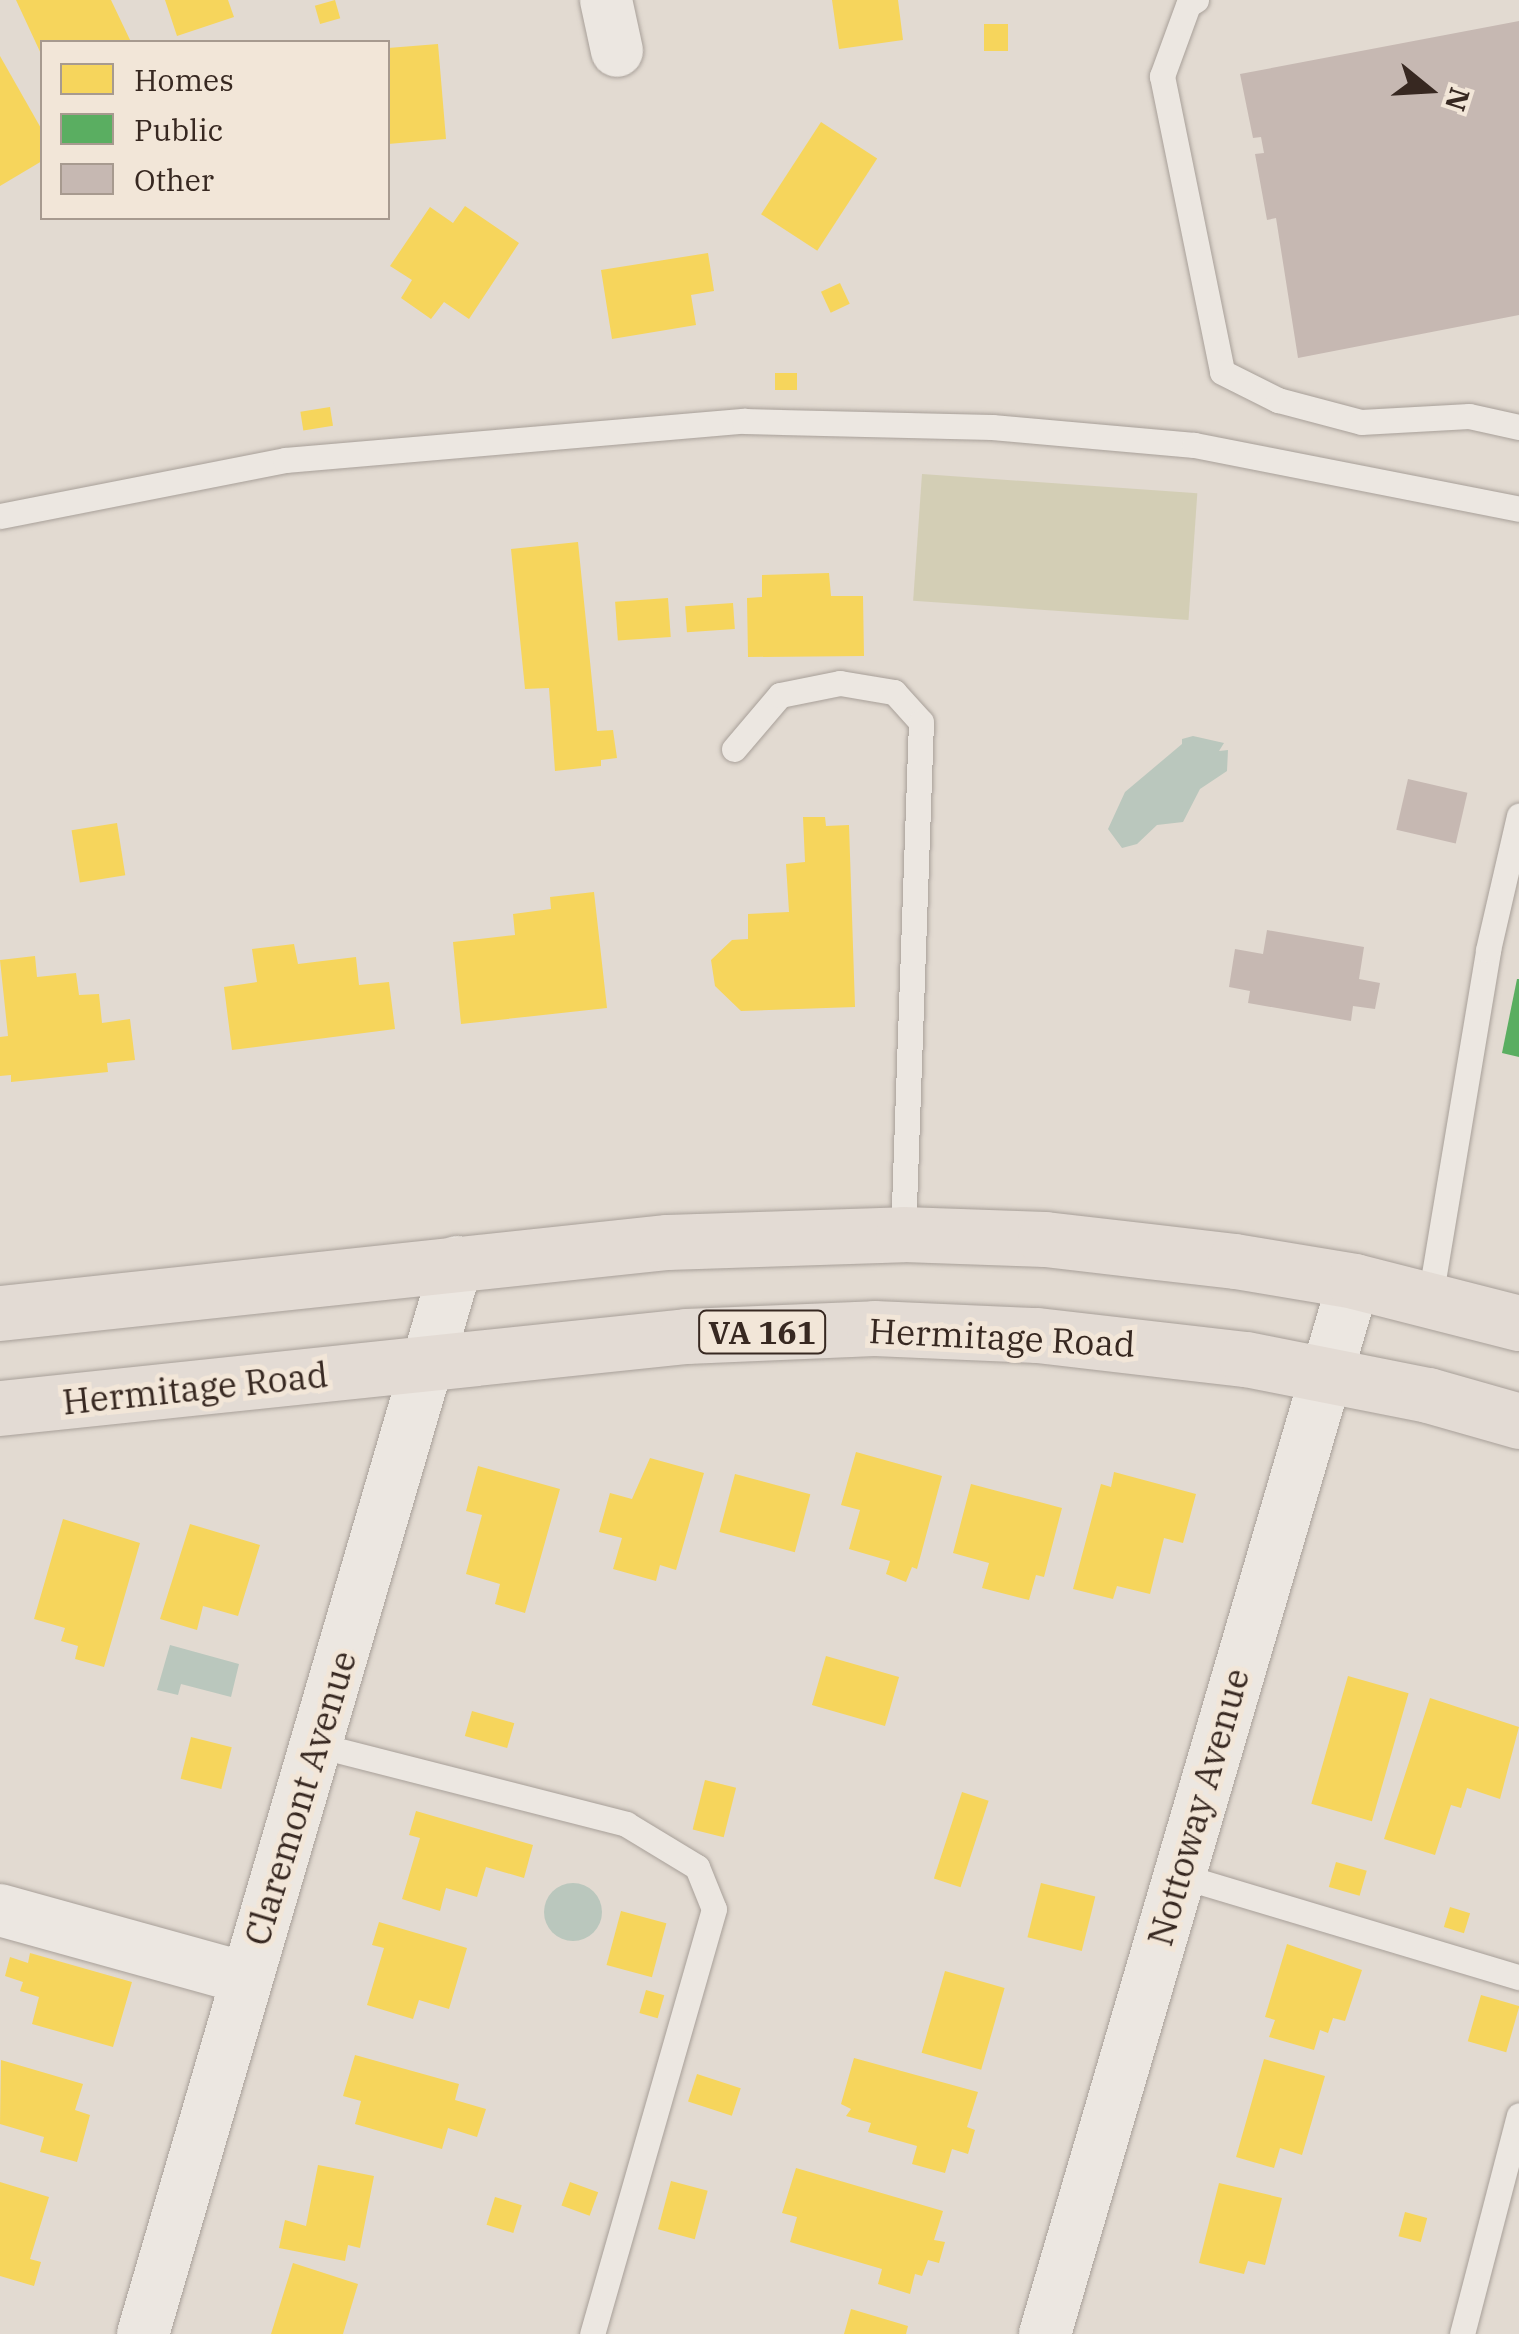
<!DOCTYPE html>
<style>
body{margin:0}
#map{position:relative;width:1519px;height:2334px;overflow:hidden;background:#e2dad1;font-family:"IBM Plex Serif",serif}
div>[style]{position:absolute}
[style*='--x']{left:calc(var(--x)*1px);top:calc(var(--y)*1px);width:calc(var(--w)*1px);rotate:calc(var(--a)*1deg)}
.green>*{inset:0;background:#d3ceb5;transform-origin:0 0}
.water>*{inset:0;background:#bac7bd}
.round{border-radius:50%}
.homes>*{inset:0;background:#f6d55c;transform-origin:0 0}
.public>*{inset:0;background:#5aae61}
.building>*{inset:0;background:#c6b8b2;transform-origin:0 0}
.roads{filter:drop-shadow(0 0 2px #a8a099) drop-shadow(0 0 2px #a8a099)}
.lane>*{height:25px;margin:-12.5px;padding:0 12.5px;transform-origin:12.5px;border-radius:12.5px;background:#ece7e1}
.street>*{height:52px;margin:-26px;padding:0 26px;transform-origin:26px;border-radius:26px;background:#ece7e1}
.primary>*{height:55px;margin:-27.5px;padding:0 27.5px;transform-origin:27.5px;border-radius:27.5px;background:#e3dbd4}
span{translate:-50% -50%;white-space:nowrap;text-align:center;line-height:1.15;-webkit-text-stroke:10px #f2e6d8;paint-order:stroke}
.shield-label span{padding:2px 8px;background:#f2e6d8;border:2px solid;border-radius:8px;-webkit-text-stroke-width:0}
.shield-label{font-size:32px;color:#372821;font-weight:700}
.street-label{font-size:35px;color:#372821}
.legend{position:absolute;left:40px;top:40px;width:350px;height:180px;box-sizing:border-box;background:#f2e6d8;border:2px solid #a79a8f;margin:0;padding:12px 18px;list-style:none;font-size:30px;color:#372821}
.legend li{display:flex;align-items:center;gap:20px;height:50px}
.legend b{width:50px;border:2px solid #a79a8f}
.north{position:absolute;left:1379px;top:40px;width:100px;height:100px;-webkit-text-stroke:8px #f2e6d8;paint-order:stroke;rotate:108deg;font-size:28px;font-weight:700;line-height:40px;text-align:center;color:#372821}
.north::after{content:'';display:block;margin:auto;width:35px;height:45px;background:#372821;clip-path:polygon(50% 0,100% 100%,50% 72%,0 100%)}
</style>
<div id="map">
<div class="green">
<i style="left:922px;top:474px;width:276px;height:127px;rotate:4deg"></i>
</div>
<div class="water">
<i style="clip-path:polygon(1193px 736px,1224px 743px,1219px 751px,1228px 750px,1227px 771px,1200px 789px,1183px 822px,1157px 825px,1137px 844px,1122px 848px,1108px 829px,1125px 792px,1182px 744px,1182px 739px)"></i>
<i style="clip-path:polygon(170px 1645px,239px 1664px,231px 1697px,181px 1684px,178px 1695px,157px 1690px)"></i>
<i class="round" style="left:544px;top:1883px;width:58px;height:58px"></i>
</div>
<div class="homes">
<i style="clip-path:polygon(16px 0,111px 0,131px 42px,42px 42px,42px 56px)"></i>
<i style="clip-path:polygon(165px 0,228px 0,234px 17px,177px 36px)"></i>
<i style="left:335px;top:0;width:19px;height:21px;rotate:74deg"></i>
<i style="clip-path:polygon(832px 0,898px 0,903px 40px,839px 49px)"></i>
<i style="left:984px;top:24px;width:24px;height:27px"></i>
<i style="clip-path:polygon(438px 44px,446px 139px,388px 144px,388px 48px)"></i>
<i style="clip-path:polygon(0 56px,42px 130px,42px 161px,0 186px)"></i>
<i style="left:821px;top:122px;width:67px;height:110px;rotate:33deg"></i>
<i style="clip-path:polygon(465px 206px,519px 243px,469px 319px,444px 302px,431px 319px,401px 298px,412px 280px,390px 266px,430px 207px,453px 223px)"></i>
<i style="clip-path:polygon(708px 253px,714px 291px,691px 295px,696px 325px,612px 339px,601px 270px)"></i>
<i style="left:840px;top:283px;width:23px;height:21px;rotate:65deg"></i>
<i style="left:797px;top:373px;width:17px;height:22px;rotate:90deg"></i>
<i style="left:330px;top:407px;width:19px;height:30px;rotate:81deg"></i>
<i style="clip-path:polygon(578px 542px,597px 731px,613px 730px,617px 758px,601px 760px,601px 766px,555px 771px,549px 688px,525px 689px,511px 549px)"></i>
<i style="clip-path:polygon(829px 573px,831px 596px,863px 596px,864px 656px,748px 657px,747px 598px,762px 597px,762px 575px)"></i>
<i style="left:668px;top:598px;width:39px;height:53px;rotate:86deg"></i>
<i style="left:733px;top:603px;width:26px;height:48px;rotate:86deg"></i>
<i style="clip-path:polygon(803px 817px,825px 817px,826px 826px,849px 825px,855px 1007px,741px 1011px,715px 986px,711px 960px,732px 940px,748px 939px,748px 914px,789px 912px,786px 864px,805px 862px)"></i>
<i style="left:117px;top:823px;width:53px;height:46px;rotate:81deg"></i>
<i style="clip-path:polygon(594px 892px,607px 1008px,461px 1024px,453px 942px,515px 935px,513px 914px,551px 909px,550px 897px)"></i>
<i style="clip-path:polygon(294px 944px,298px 964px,356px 957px,359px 985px,389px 982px,395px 1029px,232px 1050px,224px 987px,257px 982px,252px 949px)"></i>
<i style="clip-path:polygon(35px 956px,37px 977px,76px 973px,79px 995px,99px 994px,102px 1023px,130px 1019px,135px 1060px,107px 1063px,108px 1072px,11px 1082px,11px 1075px,0 1076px,0 1037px,8px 1036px,0 960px)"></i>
<i style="clip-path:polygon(856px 1452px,942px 1476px,917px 1569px,912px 1567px,906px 1582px,886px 1574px,890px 1561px,849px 1549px,860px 1510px,841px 1505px)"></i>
<i style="clip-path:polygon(650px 1458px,704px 1473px,676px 1570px,660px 1565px,656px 1581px,613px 1569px,622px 1538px,599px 1532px,610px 1493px,632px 1499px)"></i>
<i style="clip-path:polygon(478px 1466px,560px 1489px,525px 1613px,495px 1604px,500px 1584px,466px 1574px,482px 1515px,466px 1511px)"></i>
<i style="clip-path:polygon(1114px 1472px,1196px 1494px,1183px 1543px,1164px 1538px,1150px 1594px,1117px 1586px,1113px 1599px,1073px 1589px,1101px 1484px,1111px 1487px)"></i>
<i style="left:735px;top:1474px;width:78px;height:60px;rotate:15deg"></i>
<i style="clip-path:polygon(971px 1484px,1062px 1508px,1044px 1577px,1036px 1575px,1029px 1600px,982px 1588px,989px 1563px,953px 1553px)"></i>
<i style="clip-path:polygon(63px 1519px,140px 1543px,104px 1667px,75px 1659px,78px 1646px,61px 1641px,65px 1628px,34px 1619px)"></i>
<i style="clip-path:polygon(190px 1524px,260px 1545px,238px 1616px,203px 1606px,197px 1630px,160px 1619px)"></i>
<i style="left:826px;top:1656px;width:76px;height:51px;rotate:16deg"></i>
<i style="left:1348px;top:1676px;width:63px;height:133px;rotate:16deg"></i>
<i style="clip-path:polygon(1430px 1698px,1519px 1727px,1500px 1799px,1467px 1788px,1461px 1808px,1451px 1805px,1435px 1855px,1384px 1839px)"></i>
<i style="left:472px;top:1711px;width:44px;height:26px;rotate:16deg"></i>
<i style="left:191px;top:1737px;width:42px;height:43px;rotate:14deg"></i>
<i style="left:705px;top:1780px;width:32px;height:51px;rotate:14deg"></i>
<i style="left:962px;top:1792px;width:28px;height:91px;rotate:18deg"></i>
<i style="clip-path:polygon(416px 1811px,533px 1845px,524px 1878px,486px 1867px,477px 1897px,446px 1888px,440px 1911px,402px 1899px,420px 1838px,409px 1835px)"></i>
<i style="left:1336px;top:1862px;width:32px;height:26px;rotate:16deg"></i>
<i style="left:1041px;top:1883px;width:56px;height:56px;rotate:14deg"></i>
<i style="left:1450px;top:1907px;width:21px;height:21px;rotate:17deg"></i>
<i style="left:621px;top:1911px;width:47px;height:56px;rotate:15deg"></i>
<i style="clip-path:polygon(379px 1922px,467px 1948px,449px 2009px,419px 2000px,413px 2019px,367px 2005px,384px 1948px,372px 1945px)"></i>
<i style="clip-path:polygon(1287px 1944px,1362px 1970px,1345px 2021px,1333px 2018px,1328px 2033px,1320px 2030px,1314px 2050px,1269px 2037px,1275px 2020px,1265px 2017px)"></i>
<i style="clip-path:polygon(30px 1953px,132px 1982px,113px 2047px,32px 2024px,39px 1997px,20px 1991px,23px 1982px,5px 1976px,10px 1957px,28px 1963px)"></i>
<i style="left:945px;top:1971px;width:62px;height:85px;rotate:16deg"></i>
<i style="left:646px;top:1990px;width:19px;height:24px;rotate:16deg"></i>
<i style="left:1481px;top:1995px;width:40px;height:48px;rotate:16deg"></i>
<i style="clip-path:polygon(355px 2055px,459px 2084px,455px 2100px,486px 2109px,477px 2137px,448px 2128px,442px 2149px,355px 2124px,361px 2101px,343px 2096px)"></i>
<i style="clip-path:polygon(854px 2058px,978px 2092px,967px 2127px,975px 2130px,968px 2154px,952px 2149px,945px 2173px,912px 2164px,917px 2146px,868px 2132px,871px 2123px,846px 2116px,851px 2109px,841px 2104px)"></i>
<i style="clip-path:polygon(1264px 2059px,1325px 2076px,1302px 2155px,1280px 2148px,1274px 2168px,1236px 2157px)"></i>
<i style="clip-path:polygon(1px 2060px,83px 2084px,75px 2110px,90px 2115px,77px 2162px,40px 2152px,44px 2137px,0 2124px)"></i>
<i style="left:697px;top:2074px;width:46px;height:29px;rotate:18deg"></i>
<i style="clip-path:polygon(318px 2165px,374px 2176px,360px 2248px,348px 2245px,345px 2261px,279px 2248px,285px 2220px,306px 2226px)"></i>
<i style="clip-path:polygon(796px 2168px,943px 2211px,934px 2240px,945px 2242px,939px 2263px,928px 2260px,922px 2276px,915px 2274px,910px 2294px,878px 2284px,882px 2269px,790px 2242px,797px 2217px,782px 2213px)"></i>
<i style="left:671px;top:2181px;width:38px;height:50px;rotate:15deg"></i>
<i style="clip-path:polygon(0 2182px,49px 2197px,30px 2259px,41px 2262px,34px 2286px,0 2276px)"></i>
<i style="left:570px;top:2182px;width:30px;height:25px;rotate:20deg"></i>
<i style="clip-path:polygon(1219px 2183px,1282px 2198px,1265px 2265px,1248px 2261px,1244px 2274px,1199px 2263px)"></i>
<i style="left:495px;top:2197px;width:28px;height:29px;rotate:17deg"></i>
<i style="left:1405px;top:2212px;width:23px;height:25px;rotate:15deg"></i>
<i style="clip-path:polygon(293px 2263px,358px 2284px,343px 2334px,271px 2334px)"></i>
<i style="clip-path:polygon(851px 2309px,908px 2326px,906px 2334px,844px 2334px)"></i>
</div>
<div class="public">
<i style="clip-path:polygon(1517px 979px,1519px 979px,1519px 1057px,1502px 1053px)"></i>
</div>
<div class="building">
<i style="clip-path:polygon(1519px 21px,1519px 315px,1298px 358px,1276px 218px,1267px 220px,1255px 154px,1264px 153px,1261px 137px,1253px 138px,1240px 74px)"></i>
<i style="left:1408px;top:779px;width:61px;height:52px;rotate:13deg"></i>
<i style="clip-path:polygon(1267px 930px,1364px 947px,1359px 979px,1380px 983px,1375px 1009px,1353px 1006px,1351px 1021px,1248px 1003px,1250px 991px,1229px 987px,1235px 949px,1263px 954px)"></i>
</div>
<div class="roads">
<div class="lane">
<i style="--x:1196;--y:0;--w:9;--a:148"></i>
<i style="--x:1188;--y:5;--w:76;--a:110.1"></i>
<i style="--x:1162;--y:76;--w:302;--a:78.5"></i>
<i style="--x:1222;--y:372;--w:63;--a:26.6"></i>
<i style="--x:1278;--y:400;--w:86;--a:14.8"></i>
<i style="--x:1361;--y:422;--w:108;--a:-3.2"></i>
<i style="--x:1469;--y:416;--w:51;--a:12.4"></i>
<i style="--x:0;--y:516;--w:290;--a:-11.1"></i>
<i style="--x:285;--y:460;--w:461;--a:-4.9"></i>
<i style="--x:744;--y:421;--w:248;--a:1.4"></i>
<i style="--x:992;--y:427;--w:203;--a:5.1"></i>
<i style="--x:1194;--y:445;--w:331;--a:11.1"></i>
<i style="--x:734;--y:749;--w:71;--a:-49.6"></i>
<i style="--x:780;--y:695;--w:61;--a:-11.3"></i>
<i style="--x:840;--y:683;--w:55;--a:9.5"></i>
<i style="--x:894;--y:692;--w:40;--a:48"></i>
<i style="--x:921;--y:722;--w:512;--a:92.01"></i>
<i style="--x:1430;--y:1298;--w:353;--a:-80.5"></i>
<i style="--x:1488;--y:950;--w:138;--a:-77"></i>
<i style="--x:317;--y:1745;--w:319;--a:14.3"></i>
<i style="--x:626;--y:1824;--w:83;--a:31.2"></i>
<i style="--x:697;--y:1867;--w:45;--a:68"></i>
<i style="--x:714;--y:1909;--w:442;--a:106"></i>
<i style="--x:1178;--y:1875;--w:356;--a:16.7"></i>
<i style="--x:1462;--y:2334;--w:226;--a:-75.4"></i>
</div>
<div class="street">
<i style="--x:606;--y:0;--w:52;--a:77.8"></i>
<i style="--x:0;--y:1910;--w:255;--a:15.5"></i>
<i style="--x:143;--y:2334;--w:1117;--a:-73.67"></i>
<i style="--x:1045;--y:2334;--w:1097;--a:-73.65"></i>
</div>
<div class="primary">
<i style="--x:0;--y:1313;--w:671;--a:-6.08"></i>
<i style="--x:667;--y:1242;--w:236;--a:-1.9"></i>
<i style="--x:903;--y:1234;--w:142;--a:2"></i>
<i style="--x:1045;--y:1239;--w:191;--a:6.6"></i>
<i style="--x:1235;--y:1261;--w:121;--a:9.5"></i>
<i style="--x:1354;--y:1281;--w:170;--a:14.3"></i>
<i style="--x:0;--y:1408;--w:690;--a:-5.99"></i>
<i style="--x:686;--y:1336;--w:188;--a:-2.4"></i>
<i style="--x:874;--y:1328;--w:163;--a:2.5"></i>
<i style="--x:1037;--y:1335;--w:210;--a:6.6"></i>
<i style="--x:1246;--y:1359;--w:186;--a:11.2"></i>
<i style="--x:1428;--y:1395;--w:95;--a:15.9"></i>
</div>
</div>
<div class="shield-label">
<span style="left:762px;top:1332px">VA 161</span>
</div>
<div class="street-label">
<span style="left:1002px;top:1337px;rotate:3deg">Hermitage Road</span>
<span style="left:195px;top:1388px;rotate:-6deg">Hermitage Road</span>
<span style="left:300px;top:1798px;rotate:-73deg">Claremont Avenue</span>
<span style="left:1198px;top:1807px;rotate:-74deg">Nottoway Avenue</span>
</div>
<ul class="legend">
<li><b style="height:28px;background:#f6d55c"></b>Homes</li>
<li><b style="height:28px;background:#5aae61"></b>Public</li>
<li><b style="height:28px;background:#c6b8b2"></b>Other</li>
</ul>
<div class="north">N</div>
</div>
